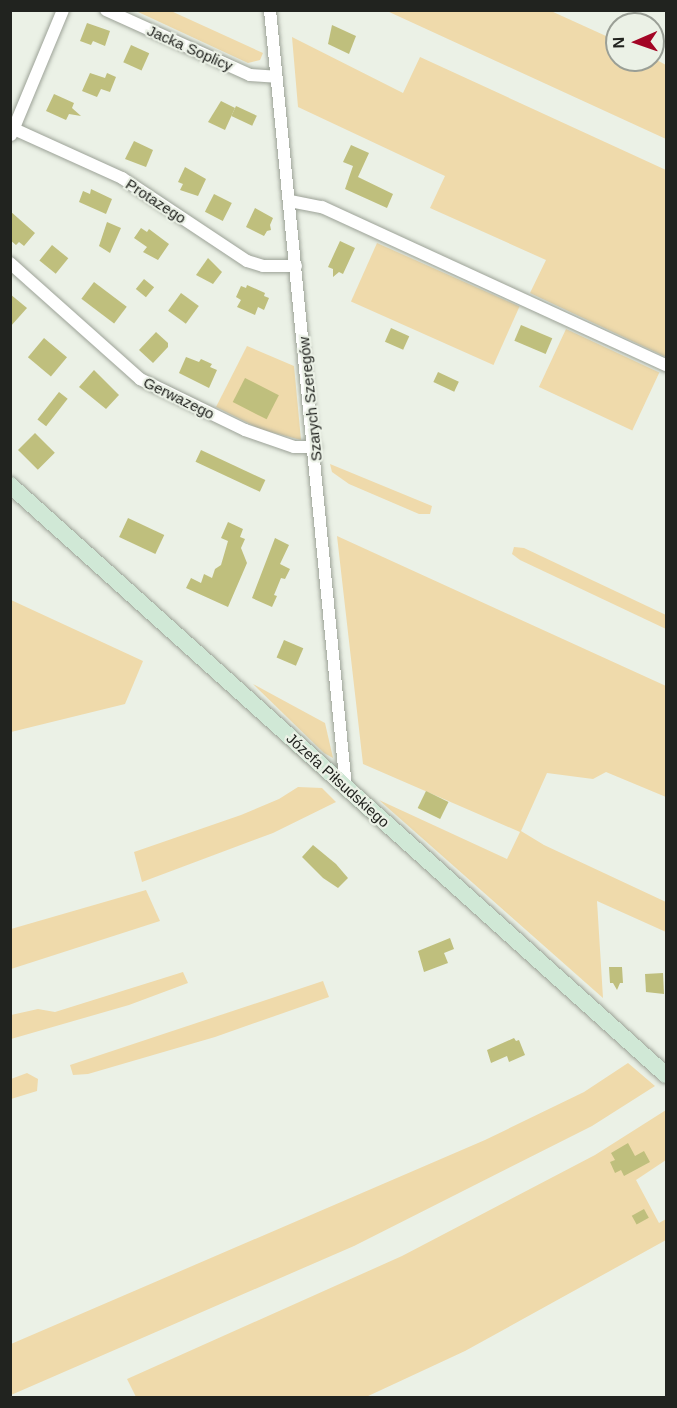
<!DOCTYPE html>
<meta charset="utf-8">
<style>
body{margin:0}
#map{position:relative;width:677px;height:1408px;overflow:hidden;background:#ebf1e6;font-family:Arial,sans-serif}
div>[style]{position:absolute}
[style*='--x']{left:calc(var(--x)*1px);top:calc(var(--y)*1px);width:calc(var(--w)*1px);rotate:calc(var(--a)*1deg)}
.green>*{inset:0;background:#efdaab;transform-origin:0 0}
.building>*{inset:0;background:#bfbf7d;transform-origin:0 0}
.roads{filter:drop-shadow(0 0 2px #9ca297) drop-shadow(0 0 2px #9ca297)}
.street>*{height:12px;margin:-6px;padding:0 6px;transform-origin:6px;border-radius:6px;background:#fff}
.secondary>*{height:16px;margin:-8px;padding:0 8px;transform-origin:8px;border-radius:8px;background:#d0e8d6}
span{translate:-50% -50%;white-space:nowrap;text-align:center;line-height:1.15;-webkit-text-stroke:4.5px #ebf1e6;paint-order:stroke}
.street-label{font-size:15px;color:#21231f}
.frame{position:absolute;inset:0;border:12px solid #21231f;pointer-events:none}
.north{position:absolute;left:605px;top:12px;width:60px;height:60px;box-sizing:border-box;background:#ebf1e6;border:2px solid #9a9f96;border-radius:50%;rotate:268deg;font-size:16px;font-weight:700;line-height:24px;text-align:center;color:#21231f}
.north::after{content:'';display:block;margin:auto;width:21px;height:27px;background:#a30525;clip-path:polygon(50% 0,100% 100%,50% 72%,0 100%)}
</style>
<div id="map">
<div class="green">
<i style="clip-path:polygon(136px 11px,171px 11px,263px 53px,260px 60px,248px 63px)"></i>
<i style="clip-path:polygon(387px 11px,551px 11px,617px 41px,617px 60px,653px 58px,666px 65px,666px 139px)"></i>
<i style="clip-path:polygon(292px 37px,403px 93px,420px 57px,666px 170px,666px 357px,530px 293px,546px 260px,430px 208px,445px 176px,298px 107px)"></i>
<i style="left:377px;top:243px;width:156px;height:64px;rotate:24deg"></i>
<i style="left:566px;top:329px;width:103px;height:64px;rotate:25deg"></i>
<i style="clip-path:polygon(247px 346px,294px 366px,301px 440px,260px 429px,216px 407px)"></i>
<i style="clip-path:polygon(330px 464px,432px 506px,430px 514px,419px 514px,349px 484px,332px 472px)"></i>
<i style="clip-path:polygon(337px 536px,666px 686px,666px 797px,606px 772px,593px 779px,547px 773px,521px 831px,544px 845px,666px 902px,666px 932px,597px 901px,603px 998px,379px 800px,507px 859px,520px 832px,363px 764px)"></i>
<i style="clip-path:polygon(514px 547px,524px 548px,666px 615px,666px 629px,520px 560px,512px 554px)"></i>
<i style="clip-path:polygon(11px 600px,143px 661px,125px 704px,11px 732px)"></i>
<i style="clip-path:polygon(253px 684px,325px 723px,333px 758px,324px 753px)"></i>
<i style="clip-path:polygon(298px 787px,322px 788px,336px 802px,273px 833px,142px 882px,134px 852px,241px 815px,279px 799px)"></i>
<i style="clip-path:polygon(146px 890px,160px 921px,11px 969px,11px 929px)"></i>
<i style="clip-path:polygon(183px 972px,188px 983px,129px 1005px,11px 1039px,11px 1015px,38px 1009px,55px 1012px)"></i>
<i style="clip-path:polygon(323px 981px,329px 997px,215px 1037px,88px 1074px,73px 1075px,70px 1065px)"></i>
<i style="clip-path:polygon(628px 1063px,655px 1086px,592px 1126px,354px 1246px,11px 1395px,11px 1344px,485px 1140px,584px 1092px)"></i>
<i style="clip-path:polygon(27px 1073px,38px 1079px,37px 1091px,11px 1099px,11px 1079px)"></i>
<i style="clip-path:polygon(666px 1110px,666px 1160px,636px 1180px,659px 1223px,666px 1219px,666px 1240px,465px 1351px,366px 1397px,136px 1397px,127px 1379px,402px 1256px,595px 1155px)"></i>
</div>
<div class="building">
<i style="clip-path:polygon(87px 23px,110px 31px,105px 46px,93px 41px,91px 45px,80px 41px)"></i>
<i style="clip-path:polygon(332px 25px,356px 36px,349px 54px,328px 44px)"></i>
<i style="left:131px;top:45px;width:20px;height:19px;rotate:24deg"></i>
<i style="clip-path:polygon(90px 73px,105px 78px,107px 73px,116px 77px,110px 92px,101px 89px,97px 97px,82px 91px)"></i>
<i style="clip-path:polygon(54px 94px,74px 103px,72px 108px,81px 116px,69px 114px,66px 120px,46px 111px)"></i>
<i style="clip-path:polygon(221px 101px,235px 108px,225px 130px,208px 122px)"></i>
<i style="left:236px;top:106px;width:23px;height:11px;rotate:25deg"></i>
<i style="clip-path:polygon(134px 141px,153px 150px,146px 167px,125px 159px)"></i>
<i style="clip-path:polygon(351px 145px,369px 153px,358px 177px,393px 194px,387px 208px,345px 189px,353px 166px,343px 162px)"></i>
<i style="clip-path:polygon(185px 167px,206px 179px,198px 196px,180px 190px,183px 184px,178px 182px)"></i>
<i style="clip-path:polygon(91px 189px,112px 199px,106px 214px,79px 202px,83px 191px,90px 194px)"></i>
<i style="left:214px;top:194px;width:20px;height:20px;rotate:27deg"></i>
<i style="clip-path:polygon(255px 208px,273px 218px,270px 225px,271px 230px,267px 231px,264px 236px,246px 227px)"></i>
<i style="clip-path:polygon(10px 211px,35px 233px,24px 246px,19px 242px,16px 245px,10px 240px)"></i>
<i style="clip-path:polygon(107px 222px,121px 228px,110px 253px,99px 246px)"></i>
<i style="clip-path:polygon(141px 228px,147px 232px,149px 229px,169px 244px,158px 260px,143px 252px,147px 247px,134px 238px)"></i>
<i style="clip-path:polygon(340px 241px,355px 248px,343px 274px,339px 272px,333px 277px,333px 269px,328px 267px)"></i>
<i style="left:52px;top:245px;width:21px;height:20px;rotate:39deg"></i>
<i style="clip-path:polygon(208px 258px,222px 272px,213px 284px,196px 275px)"></i>
<i style="left:144px;top:279px;width:13px;height:13px;rotate:39deg"></i>
<i style="left:94px;top:282px;width:41px;height:21px;rotate:37deg"></i>
<i style="clip-path:polygon(247px 285px,265px 293px,264px 296px,269px 298px,264px 310px,258px 307px,255px 315px,237px 307px,241px 300px,236px 297px,241px 286px,246px 288px)"></i>
<i style="left:181px;top:293px;width:22px;height:22px;rotate:36deg"></i>
<i style="clip-path:polygon(10px 294px,27px 308px,10px 327px)"></i>
<i style="left:521px;top:325px;width:34px;height:17px;rotate:23deg"></i>
<i style="left:391px;top:328px;width:20px;height:15px;rotate:24deg"></i>
<i style="clip-path:polygon(156px 332px,168px 343px,168px 347px,153px 363px,139px 350px)"></i>
<i style="left:44px;top:338px;width:30px;height:25px;rotate:40deg"></i>
<i style="clip-path:polygon(186px 357px,199px 362px,201px 359px,212px 364px,210px 367px,217px 370px,209px 388px,179px 373px)"></i>
<i style="clip-path:polygon(94px 370px,119px 395px,106px 409px,79px 387px)"></i>
<i style="left:438px;top:372px;width:23px;height:11px;rotate:25deg"></i>
<i style="left:245px;top:378px;width:38px;height:27px;rotate:27deg"></i>
<i style="left:59px;top:392px;width:11px;height:35px;rotate:38deg"></i>
<i style="left:35px;top:433px;width:28px;height:24px;rotate:45deg"></i>
<i style="left:201px;top:450px;width:71px;height:13px;rotate:25deg"></i>
<i style="left:128px;top:518px;width:40px;height:21px;rotate:25deg"></i>
<i style="clip-path:polygon(228px 522px,243px 529px,240px 537px,245px 539px,241px 548px,247px 563px,228px 607px,186px 588px,191px 578px,201px 583px,204px 574px,212px 578px,215px 569px,221px 565px,228px 541px,221px 538px)"></i>
<i style="clip-path:polygon(275px 538px,289px 545px,280px 564px,290px 569px,285px 579px,281px 578px,274px 595px,277px 596px,272px 607px,252px 598px)"></i>
<i style="left:284px;top:640px;width:21px;height:19px;rotate:23deg"></i>
<i style="left:426px;top:791px;width:25px;height:19px;rotate:26deg"></i>
<i style="clip-path:polygon(313px 845px,336px 864px,348px 878px,338px 888px,323px 878px,302px 857px)"></i>
<i style="clip-path:polygon(450px 938px,454px 949px,444px 953px,448px 963px,424px 972px,418px 951px)"></i>
<i style="clip-path:polygon(609px 967px,622px 967px,623px 983px,620px 983px,617px 990px,613px 983px,610px 983px)"></i>
<i style="clip-path:polygon(663px 973px,664px 994px,646px 992px,645px 974px)"></i>
<i style="clip-path:polygon(514px 1038px,516px 1041px,519px 1040px,525px 1055px,509px 1062px,507px 1056px,491px 1063px,487px 1050px)"></i>
<i style="clip-path:polygon(628px 1143px,635px 1156px,644px 1151px,650px 1162px,624px 1176px,621px 1170px,615px 1173px,610px 1162px,615px 1160px,611px 1153px)"></i>
<i style="left:644px;top:1209px;width:10px;height:14px;rotate:61deg"></i>
</div>
<div class="roads">
<div class="street">
<i style="--x:106;--y:10;--w:158;--a:24.3"></i>
<i style="--x:250;--y:75;--w:26;--a:4"></i>
<i style="--x:270;--y:10;--w:782;--a:84.42"></i>
<i style="--x:14;--y:129;--w:119;--a:24.4"></i>
<i style="--x:122;--y:178;--w:150;--a:33.6"></i>
<i style="--x:247;--y:261;--w:17;--a:17"></i>
<i style="--x:263;--y:266;--w:33;--a:0"></i>
<i style="--x:11;--y:135;--w:135;--a:-67.4"></i>
<i style="--x:290;--y:201;--w:33;--a:11"></i>
<i style="--x:322;--y:207;--w:379;--a:24.7"></i>
<i style="--x:10;--y:263;--w:174;--a:41.7"></i>
<i style="--x:140;--y:379;--w:117;--a:25.9"></i>
<i style="--x:245;--y:430;--w:52;--a:19.1"></i>
<i style="--x:294;--y:447;--w:21;--a:0"></i>
</div>
<div class="secondary">
<i style="--x:10;--y:485;--w:882;--a:41.97"></i>
</div>
</div>
<div class="street-label">
<span style="left:190px;top:48px;rotate:24deg">Jacka Soplicy</span>
<span style="left:156px;top:201px;rotate:33deg">Protazego</span>
<span style="left:179px;top:398px;rotate:26deg">Gerwazego</span>
<span style="left:310px;top:399px;rotate:-96deg">Szarych Szeregów</span>
<span style="left:338px;top:780px;rotate:42deg">Józefa Piłsudskiego</span>
</div>
<div class="frame"></div>
<div class="north">N</div>
</div>
